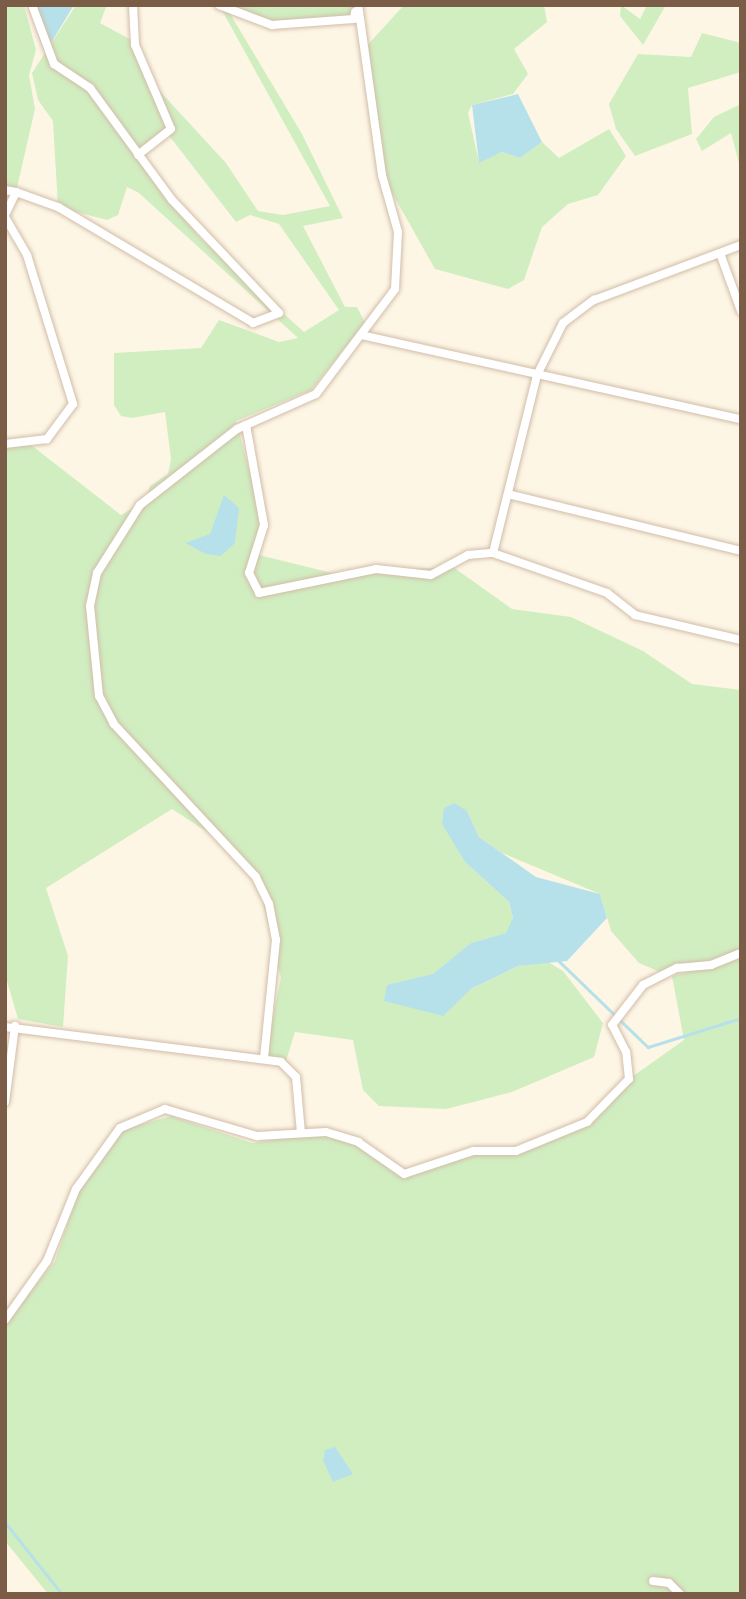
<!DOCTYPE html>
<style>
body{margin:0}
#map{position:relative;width:746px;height:1599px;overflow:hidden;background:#fef6e5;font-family:Arial,sans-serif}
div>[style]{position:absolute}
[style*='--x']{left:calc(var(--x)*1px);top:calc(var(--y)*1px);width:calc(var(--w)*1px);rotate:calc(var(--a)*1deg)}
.green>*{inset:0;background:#d1eec1}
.water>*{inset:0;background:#b7e1ea}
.stream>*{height:2.5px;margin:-1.25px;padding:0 1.25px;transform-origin:1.25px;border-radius:1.25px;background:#b7e1ea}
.roads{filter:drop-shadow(0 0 2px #d1bda9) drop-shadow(0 0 2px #d1bda9)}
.minor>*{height:8px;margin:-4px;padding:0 4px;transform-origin:4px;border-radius:4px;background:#fff}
span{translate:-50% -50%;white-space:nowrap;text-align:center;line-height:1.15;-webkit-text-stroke:5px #fff9ed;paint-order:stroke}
.frame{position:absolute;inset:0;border:7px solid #7a5c47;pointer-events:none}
</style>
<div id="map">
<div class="green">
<i style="clip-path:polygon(5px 5px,24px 5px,36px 50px,29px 75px,35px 109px,16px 192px,5px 191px)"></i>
<i style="clip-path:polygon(evenodd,76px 5px,107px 5px,100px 23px,135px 42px,155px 86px,226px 163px,258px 211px,283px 215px,330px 206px,219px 5px,356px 5px,354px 19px,278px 22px,229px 12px,302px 134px,343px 218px,303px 226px,345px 307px,357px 307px,365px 323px,311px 390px,236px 421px,264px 525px,255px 554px,332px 573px,307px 586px,382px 570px,453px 567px,512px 609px,571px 617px,643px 651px,692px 684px,741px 690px,741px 953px,660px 972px,639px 963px,611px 931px,600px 894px,502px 853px,479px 837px,467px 811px,443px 824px,465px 862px,509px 902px,513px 918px,510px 932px,471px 943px,453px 998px,518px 966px,548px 962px,563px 971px,603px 1023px,594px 1057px,512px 1092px,446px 1109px,379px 1106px,363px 1090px,353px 1040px,295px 1032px,285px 1064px,264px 1058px,281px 978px,258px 882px,221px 841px,172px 809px,46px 888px,68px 956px,63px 1027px,18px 1019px,5px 974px,5px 444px,22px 438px,121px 515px,145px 501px,150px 486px,168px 474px,171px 459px,165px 412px,132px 418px,121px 416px,114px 405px,114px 353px,201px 348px,219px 320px,279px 342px,298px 338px,139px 193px,127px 187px,118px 215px,107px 220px,58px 207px,53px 121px,38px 100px,32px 73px,76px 5px,167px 133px,236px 222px,250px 215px,279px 224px,339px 310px,304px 332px,200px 238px,135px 157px,167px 133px)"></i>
<i style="clip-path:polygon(404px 5px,544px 5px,547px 22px,514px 49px,528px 74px,513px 94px,472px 105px,468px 113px,479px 162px,502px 152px,520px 158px,542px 142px,559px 158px,609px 129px,626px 156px,598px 195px,568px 204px,542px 227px,524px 280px,508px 289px,435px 269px,382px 175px,363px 50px)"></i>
<i style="clip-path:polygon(621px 5px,640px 19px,647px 5px,666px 5px,643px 45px,620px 16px)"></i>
<i style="clip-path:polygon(702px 33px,741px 43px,741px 72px,688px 88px,692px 134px,635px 156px,616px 129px,609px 104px,638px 54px,691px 57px)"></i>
<i style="clip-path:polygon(741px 104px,741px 171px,731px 133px,702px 151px,696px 139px,714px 117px)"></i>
<i style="clip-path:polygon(741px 957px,741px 1017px,719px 1026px,741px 1020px,741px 1594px,48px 1594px,5px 1541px,5px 1324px,55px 1261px,79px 1190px,123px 1130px,171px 1116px,252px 1143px,326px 1132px,358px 1142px,404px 1173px,473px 1151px,522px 1148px,587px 1122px,629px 1079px,684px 1040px,672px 976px)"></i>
</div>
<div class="water">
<i style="clip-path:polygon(37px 5px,74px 5px,45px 53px,39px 37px)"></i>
<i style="clip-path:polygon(518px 94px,542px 142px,520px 158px,502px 152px,479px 163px,472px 105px)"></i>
<i style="clip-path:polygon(224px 495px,239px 508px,235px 543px,221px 556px,206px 554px,185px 543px,210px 534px)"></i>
<i style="clip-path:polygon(454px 803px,467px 811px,479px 837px,536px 877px,600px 894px,607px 918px,567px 961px,518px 966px,471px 989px,443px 1016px,384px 1001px,387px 985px,433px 974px,471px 943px,506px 933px,513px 918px,509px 902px,465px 862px,442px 824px,444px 808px)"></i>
<i style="clip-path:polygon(335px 1447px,353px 1474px,333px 1482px,323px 1461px,325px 1450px)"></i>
</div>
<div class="stream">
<i style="--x:559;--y:961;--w:124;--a:44"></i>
<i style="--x:648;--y:1047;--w:97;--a:-17.3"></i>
<i style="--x:5;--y:1522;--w:92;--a:51.6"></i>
</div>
<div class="roads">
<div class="minor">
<i style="--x:133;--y:5;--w:40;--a:87.1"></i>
<i style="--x:135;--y:45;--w:91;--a:66.8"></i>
<i style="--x:171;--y:129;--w:42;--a:141.8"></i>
<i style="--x:219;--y:5;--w:57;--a:20.7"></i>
<i style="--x:272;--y:25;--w:82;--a:-4.2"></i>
<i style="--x:354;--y:19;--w:7;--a:-82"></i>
<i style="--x:5;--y:190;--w:11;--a:10"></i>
<i style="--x:5;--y:215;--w:25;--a:-64"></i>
<i style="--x:16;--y:192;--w:45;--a:19.7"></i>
<i style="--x:58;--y:207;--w:227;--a:30.7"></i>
<i style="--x:253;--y:323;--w:28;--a:-21"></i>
<i style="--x:279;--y:313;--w:156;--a:-133.4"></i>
<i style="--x:172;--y:200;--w:139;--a:-126.2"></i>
<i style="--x:90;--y:88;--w:43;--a:-146.3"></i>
<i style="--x:54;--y:64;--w:63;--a:-110.4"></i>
<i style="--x:5;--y:217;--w:44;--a:59.9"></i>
<i style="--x:27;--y:255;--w:156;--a:72.8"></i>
<i style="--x:73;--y:404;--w:44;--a:126.6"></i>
<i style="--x:47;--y:439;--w:42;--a:173.2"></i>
<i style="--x:721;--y:256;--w:59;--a:70"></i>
<i style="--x:361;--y:335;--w:389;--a:12.5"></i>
<i style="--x:246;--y:425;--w:102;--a:79.8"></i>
<i style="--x:264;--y:525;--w:50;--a:107.4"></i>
<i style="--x:249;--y:573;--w:22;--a:63"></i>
<i style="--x:259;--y:593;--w:119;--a:-11.6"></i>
<i style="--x:376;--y:569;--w:55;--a:6.2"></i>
<i style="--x:431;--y:575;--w:42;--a:-28.4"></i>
<i style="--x:468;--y:555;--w:25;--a:-5"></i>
<i style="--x:493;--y:553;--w:121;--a:19.3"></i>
<i style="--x:607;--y:593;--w:36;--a:38"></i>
<i style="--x:635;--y:615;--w:109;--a:13.3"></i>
<i style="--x:508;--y:494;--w:240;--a:13.7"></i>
<i style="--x:493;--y:553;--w:183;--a:-76.1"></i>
<i style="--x:537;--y:375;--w:58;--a:-63.4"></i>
<i style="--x:563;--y:323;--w:39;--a:-37"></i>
<i style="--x:594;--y:300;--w:157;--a:-20.5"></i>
<i style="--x:5;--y:1027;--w:278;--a:7.2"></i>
<i style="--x:281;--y:1062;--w:21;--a:45"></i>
<i style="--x:296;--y:1077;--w:56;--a:84.9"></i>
<i style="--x:264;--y:1058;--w:119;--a:-84.2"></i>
<i style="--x:276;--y:940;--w:37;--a:-101"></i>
<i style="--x:269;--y:904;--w:30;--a:-116"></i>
<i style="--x:256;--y:877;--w:209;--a:-132.9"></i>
<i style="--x:114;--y:724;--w:32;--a:-118"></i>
<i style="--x:99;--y:696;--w:90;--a:-95.7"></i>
<i style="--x:90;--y:606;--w:34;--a:-78"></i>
<i style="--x:97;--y:573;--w:80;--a:-57.7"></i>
<i style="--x:140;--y:505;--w:123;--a:-38.1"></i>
<i style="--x:237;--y:429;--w:86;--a:-23.9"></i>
<i style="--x:316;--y:394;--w:131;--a:-53"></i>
<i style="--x:395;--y:289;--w:57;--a:-87"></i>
<i style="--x:398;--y:232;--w:59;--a:-105.7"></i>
<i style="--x:382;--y:175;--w:172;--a:-98"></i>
<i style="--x:5;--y:1102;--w:77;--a:-82.5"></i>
<i style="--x:5;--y:1320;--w:72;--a:-54.6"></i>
<i style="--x:47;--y:1261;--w:78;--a:-68.1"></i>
<i style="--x:76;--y:1189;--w:75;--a:-54.2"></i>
<i style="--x:120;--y:1128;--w:49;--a:-22.9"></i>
<i style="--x:165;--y:1109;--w:96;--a:16.4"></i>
<i style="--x:257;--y:1136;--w:69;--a:-3.3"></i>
<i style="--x:326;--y:1132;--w:34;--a:17"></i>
<i style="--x:358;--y:1142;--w:56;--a:34.8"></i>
<i style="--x:404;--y:1174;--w:73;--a:-18.4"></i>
<i style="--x:473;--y:1151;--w:43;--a:0"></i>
<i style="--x:516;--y:1151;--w:77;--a:-22.2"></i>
<i style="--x:587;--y:1122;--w:60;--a:-45.7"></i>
<i style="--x:629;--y:1079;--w:27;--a:-96"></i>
<i style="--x:626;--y:1052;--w:30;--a:-117"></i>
<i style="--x:612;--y:1025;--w:51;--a:-52.2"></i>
<i style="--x:643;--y:985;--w:38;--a:-27"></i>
<i style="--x:677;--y:968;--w:34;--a:-5"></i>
<i style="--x:711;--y:965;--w:32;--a:-22"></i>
<i style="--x:653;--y:1581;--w:16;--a:7"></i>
<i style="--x:669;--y:1583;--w:16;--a:45"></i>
</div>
</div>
<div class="frame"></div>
</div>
